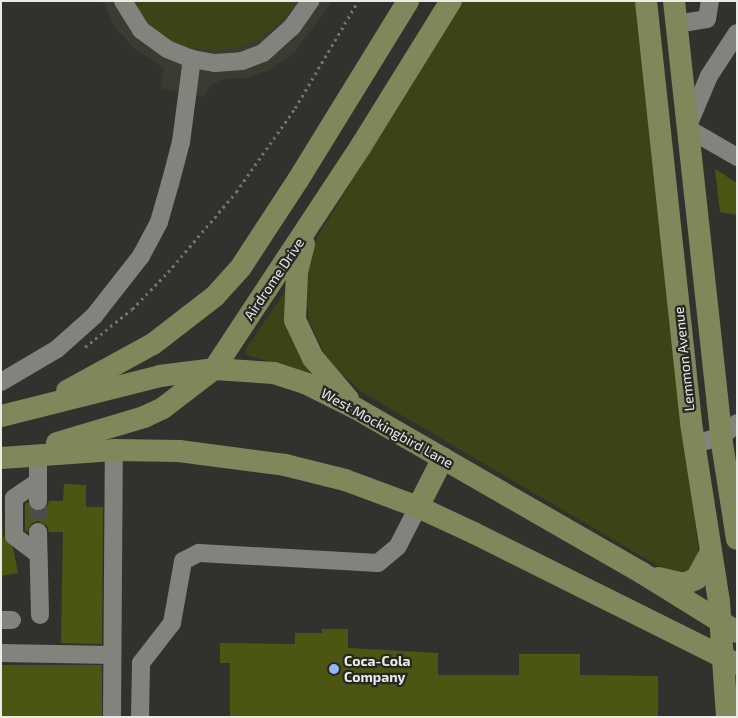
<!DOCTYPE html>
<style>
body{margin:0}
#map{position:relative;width:738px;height:718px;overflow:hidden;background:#31322d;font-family:"Exo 2",sans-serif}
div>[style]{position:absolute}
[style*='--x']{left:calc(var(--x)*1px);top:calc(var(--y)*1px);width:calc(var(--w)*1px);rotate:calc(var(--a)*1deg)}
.built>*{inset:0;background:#3a3c32}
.green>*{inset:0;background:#3d4317}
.building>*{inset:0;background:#4d5512;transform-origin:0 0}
.minor-tunnel>*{height:18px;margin-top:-9px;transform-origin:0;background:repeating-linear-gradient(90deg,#4d4e49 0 18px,transparent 0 27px)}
.path>*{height:2.5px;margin-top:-1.25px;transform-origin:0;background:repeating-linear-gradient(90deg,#747571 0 2.5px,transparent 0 6.5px)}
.minor>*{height:18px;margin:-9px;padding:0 9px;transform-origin:9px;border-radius:9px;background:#82837d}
.major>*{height:22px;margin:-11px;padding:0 11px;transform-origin:11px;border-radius:11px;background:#80875a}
.dots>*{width:14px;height:14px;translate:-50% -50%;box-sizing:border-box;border:2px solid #272824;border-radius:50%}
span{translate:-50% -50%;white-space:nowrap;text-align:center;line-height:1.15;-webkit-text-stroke:4.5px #272824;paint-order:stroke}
.street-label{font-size:14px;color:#eaeae7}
.poi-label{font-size:14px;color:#eaeae7;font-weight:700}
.left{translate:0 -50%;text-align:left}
.frame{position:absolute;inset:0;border:2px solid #eaeae7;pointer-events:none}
</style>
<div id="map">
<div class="built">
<i style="clip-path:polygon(103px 1px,332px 1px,295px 52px,270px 70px,247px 78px,222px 79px,210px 86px,205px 97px,160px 88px,164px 69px,133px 47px,115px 27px)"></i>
</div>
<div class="green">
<i style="clip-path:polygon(133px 1px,296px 1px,286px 17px,257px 41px,221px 51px,182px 47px,151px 27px)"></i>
<i style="clip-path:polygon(464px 1px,637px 1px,699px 557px,691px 571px,677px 577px,362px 392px,329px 363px,309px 321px,305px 279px,317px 237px)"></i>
<i style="clip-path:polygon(286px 290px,311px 370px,309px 372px,246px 355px,246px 349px)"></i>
</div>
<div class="building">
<i style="clip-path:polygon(715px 169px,737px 183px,737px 215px,720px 212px)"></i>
<i style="clip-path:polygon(64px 484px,86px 485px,86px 507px,103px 507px,102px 644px,61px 643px,63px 532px,49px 532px,47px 526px,38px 521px,32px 523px,27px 532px,25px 531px,25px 504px,28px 502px,32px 510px,38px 512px,47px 507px,49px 501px,63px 501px)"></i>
<i style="clip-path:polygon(3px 508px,3px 536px,13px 548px,18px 573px,1px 576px)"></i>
<i style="clip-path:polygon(322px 629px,348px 629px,348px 648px,438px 653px,438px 675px,519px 675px,519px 654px,580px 654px,580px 675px,658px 676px,658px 717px,230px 717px,230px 663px,220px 663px,220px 643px,295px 644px,295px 633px,322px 633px)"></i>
<i style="left:1px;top:665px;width:101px;height:52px"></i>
</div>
<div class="minor-tunnel">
<i style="--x:38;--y:501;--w:31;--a:90"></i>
</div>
<div class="path">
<i style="--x:85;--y:347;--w:60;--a:-39"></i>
<i style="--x:132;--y:309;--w:52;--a:-45.8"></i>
<i style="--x:168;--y:272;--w:105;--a:-49.6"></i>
<i style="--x:236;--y:192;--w:103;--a:-54.9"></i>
<i style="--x:295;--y:108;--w:124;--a:-59.5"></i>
</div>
<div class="minor">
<i style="--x:123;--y:1;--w:34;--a:58"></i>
<i style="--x:141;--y:30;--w:32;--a:36"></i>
<i style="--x:167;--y:49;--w:27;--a:22"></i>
<i style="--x:192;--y:59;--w:23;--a:10"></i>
<i style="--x:215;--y:63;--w:27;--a:-4"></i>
<i style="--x:242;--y:61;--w:22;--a:-21"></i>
<i style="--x:263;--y:53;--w:39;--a:-42"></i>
<i style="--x:292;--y:27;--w:32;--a:-55"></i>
<i style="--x:676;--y:24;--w:31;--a:-9"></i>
<i style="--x:707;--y:19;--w:18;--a:-81"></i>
<i style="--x:737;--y:33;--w:51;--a:123.1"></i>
<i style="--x:709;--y:76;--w:56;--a:112.9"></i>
<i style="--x:687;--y:128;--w:58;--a:30.1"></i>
<i style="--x:1;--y:382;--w:65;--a:-30.5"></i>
<i style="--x:57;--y:349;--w:50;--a:-41.7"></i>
<i style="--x:94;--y:316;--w:76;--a:-51.9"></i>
<i style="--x:141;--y:256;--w:38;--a:-62"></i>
<i style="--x:159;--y:222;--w:40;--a:-74"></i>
<i style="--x:170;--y:184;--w:43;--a:-75.3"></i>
<i style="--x:181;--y:142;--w:84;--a:-82.5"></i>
<i style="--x:694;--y:444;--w:28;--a:-15"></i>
<i style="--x:721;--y:437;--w:21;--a:-41"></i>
<i style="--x:38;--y:454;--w:47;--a:90"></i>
<i style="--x:38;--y:532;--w:83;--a:88.6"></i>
<i style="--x:38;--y:554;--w:30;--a:-143"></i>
<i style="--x:14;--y:536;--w:38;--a:-90"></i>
<i style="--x:14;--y:498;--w:29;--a:-34"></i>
<i style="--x:1;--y:620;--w:11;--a:0"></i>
<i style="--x:1;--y:653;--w:111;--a:1"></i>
<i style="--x:112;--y:717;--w:267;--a:-89.6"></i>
<i style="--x:140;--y:717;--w:54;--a:-88.9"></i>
<i style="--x:141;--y:663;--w:51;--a:-52.2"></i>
<i style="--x:172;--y:623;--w:63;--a:-79.9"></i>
<i style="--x:183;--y:561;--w:18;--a:-27"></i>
<i style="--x:199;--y:553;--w:179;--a:3.2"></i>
<i style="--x:378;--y:563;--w:26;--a:-40"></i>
<i style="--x:398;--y:546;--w:44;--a:-62.9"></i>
</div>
<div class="major">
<i style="--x:646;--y:1;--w:424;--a:83.9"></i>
<i style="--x:691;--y:423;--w:181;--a:81.1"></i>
<i style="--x:719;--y:602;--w:115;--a:86"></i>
<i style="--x:674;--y:1;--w:439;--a:83.8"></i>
<i style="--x:721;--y:437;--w:103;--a:81.1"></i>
<i style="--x:304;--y:244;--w:29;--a:104"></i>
<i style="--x:297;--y:272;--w:48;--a:92.4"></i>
<i style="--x:295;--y:320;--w:42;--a:64.7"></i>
<i style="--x:313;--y:358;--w:54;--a:49.5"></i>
<i style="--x:67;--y:391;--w:98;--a:-28.7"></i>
<i style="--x:153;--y:344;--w:78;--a:-37.7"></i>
<i style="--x:215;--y:296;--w:39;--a:-48"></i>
<i style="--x:241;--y:267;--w:104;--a:-56.8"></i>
<i style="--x:298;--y:180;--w:210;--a:-58.4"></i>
<i style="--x:1;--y:416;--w:164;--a:-14.1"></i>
<i style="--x:160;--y:376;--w:54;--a:-7.4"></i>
<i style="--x:214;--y:369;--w:60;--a:3.8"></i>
<i style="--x:274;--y:373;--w:33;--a:18"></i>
<i style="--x:305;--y:383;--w:58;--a:26.6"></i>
<i style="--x:357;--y:409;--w:329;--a:29.9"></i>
<i style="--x:642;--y:573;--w:112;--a:31.8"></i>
<i style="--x:57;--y:443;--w:91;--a:-16.6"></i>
<i style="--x:144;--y:417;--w:21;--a:-25"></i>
<i style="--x:163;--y:408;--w:64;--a:-37.4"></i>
<i style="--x:214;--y:369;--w:267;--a:-56.6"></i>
<i style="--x:361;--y:146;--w:171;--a:-58.2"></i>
<i style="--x:1;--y:458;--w:113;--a:-4"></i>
<i style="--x:114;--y:450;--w:65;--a:0.9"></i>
<i style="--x:179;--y:451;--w:107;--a:7.5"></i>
<i style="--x:285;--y:465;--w:62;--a:14"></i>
<i style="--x:345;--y:480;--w:78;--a:20.3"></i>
<i style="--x:418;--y:507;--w:62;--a:24.9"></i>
<i style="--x:474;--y:533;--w:294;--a:26.5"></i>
<i style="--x:418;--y:507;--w:55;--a:-63"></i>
<i style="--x:658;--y:578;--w:27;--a:13"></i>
<i style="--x:684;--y:584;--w:13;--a:-23"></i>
<i style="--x:696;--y:579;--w:31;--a:-61"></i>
</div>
<div class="dots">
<i style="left:334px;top:669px;background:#97b6fd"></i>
</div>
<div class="street-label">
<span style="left:274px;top:279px;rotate:-56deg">Airdrome Drive</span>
<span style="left:684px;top:359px;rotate:-96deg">Lemmon Avenue</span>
<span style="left:387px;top:428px;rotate:29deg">West Mockingbird Lane</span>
</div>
<div class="poi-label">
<span class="left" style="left:344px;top:669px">Coca-Cola<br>Company</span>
</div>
<div class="frame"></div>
</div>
